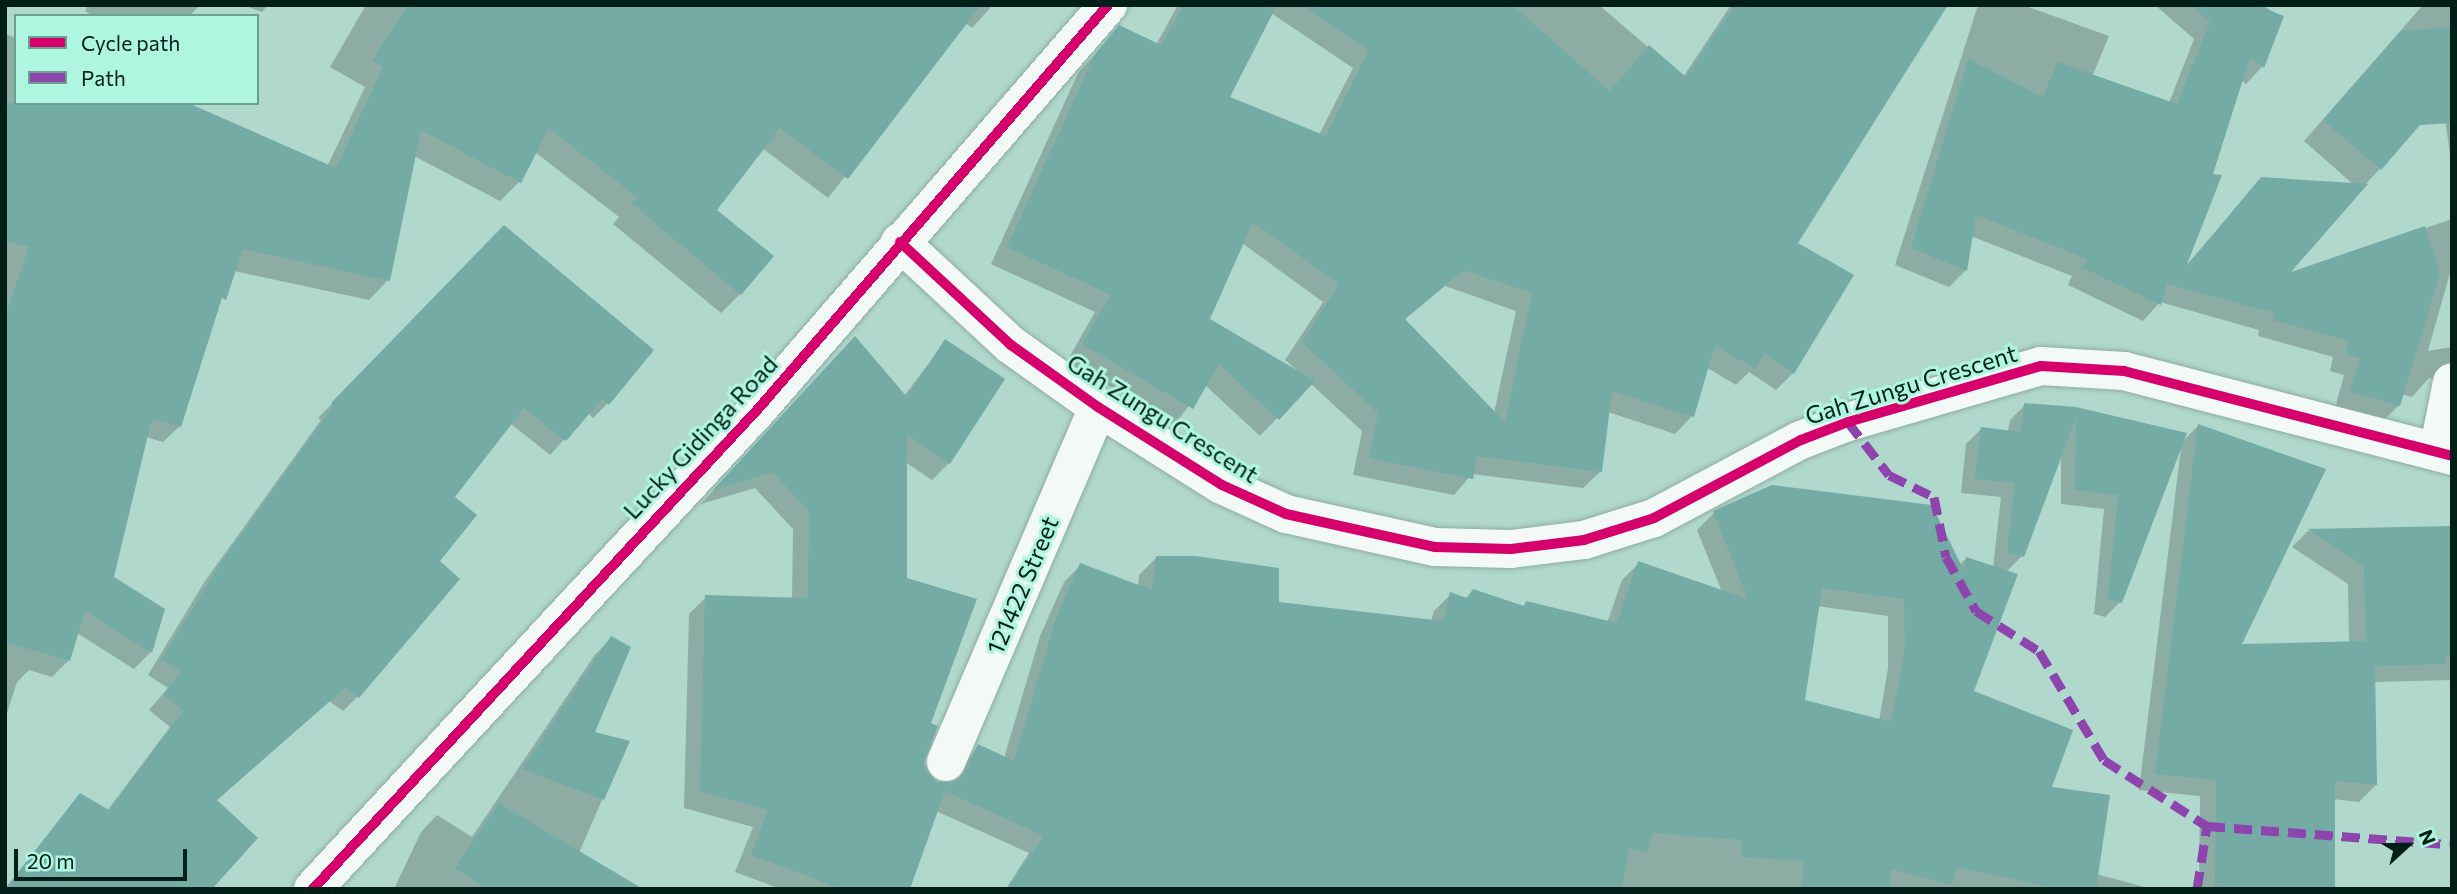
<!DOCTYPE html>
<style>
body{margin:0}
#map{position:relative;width:2457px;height:894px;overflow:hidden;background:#b1d8cc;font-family:Commissioner,sans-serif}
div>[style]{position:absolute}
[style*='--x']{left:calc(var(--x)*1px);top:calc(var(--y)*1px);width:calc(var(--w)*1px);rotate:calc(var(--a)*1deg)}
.shadow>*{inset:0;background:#0003}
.building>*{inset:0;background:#74aba5}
.roads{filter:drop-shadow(0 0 2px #8daca3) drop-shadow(0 0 2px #8daca3)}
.minor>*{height:38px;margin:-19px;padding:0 19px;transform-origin:19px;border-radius:19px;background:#f3f9f7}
.quiet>*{height:9px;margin-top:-4.5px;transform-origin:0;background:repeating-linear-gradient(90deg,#8e44ad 0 18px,transparent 0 27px)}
.cycleway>*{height:10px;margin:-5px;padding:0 5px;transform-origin:5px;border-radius:5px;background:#d6006c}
span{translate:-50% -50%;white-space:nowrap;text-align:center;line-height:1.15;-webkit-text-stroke:6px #aef6df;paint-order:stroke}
.street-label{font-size:24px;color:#011e17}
.frame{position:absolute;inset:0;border:7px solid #011e17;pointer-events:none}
.legend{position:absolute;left:14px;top:14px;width:245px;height:91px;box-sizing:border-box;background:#aef6df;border:2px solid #69a08f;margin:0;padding:9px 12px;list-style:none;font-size:21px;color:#011e17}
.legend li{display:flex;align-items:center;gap:14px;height:35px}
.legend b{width:35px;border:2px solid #69a08f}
.north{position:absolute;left:2373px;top:810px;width:70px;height:70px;-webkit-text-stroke:5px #aef6df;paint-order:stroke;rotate:68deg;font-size:19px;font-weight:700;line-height:28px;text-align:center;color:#011e17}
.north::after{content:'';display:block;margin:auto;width:24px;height:32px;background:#011e17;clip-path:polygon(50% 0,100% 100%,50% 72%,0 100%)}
.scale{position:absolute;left:14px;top:849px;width:173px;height:32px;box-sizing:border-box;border:4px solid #011e17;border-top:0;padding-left:9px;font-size:21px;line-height:24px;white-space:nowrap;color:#011e17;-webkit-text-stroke:5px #aef6df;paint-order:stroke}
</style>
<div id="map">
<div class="shadow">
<i style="clip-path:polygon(88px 5px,200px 5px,189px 16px,93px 16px,85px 11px)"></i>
<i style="clip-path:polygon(243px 5px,268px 5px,262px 12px)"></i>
<i style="clip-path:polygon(366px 5px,993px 5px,972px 28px,965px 23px,828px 198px,762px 148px,715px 210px,740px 294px,721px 313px,613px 224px,619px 217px,535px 152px,520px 181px,500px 201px,414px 156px,388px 280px,369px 300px,216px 267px,327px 167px,365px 87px,330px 67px)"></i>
<i style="clip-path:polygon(evenodd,1178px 5px,1599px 5px,1683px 77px,1731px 5px,1946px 5px,1795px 244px,1852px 276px,1793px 373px,1776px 390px,1749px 372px,1736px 385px,1706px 367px,1692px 416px,1675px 434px,1608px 412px,1601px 471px,1583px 488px,1472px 474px,1454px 495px,1353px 475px,1362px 431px,1310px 383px,1260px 436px,1205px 385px,1174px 425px,1067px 361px,1095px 312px,991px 264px,1078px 73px,1120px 27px,1156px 45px,1178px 5px,1271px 13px,1353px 68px,1319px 135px,1228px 98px,1271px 13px,1178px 5px,1242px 243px,1323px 302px,1285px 360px,1297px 370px,1208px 320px,1242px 243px,1178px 5px,1445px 286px,1516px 311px,1494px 413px,1404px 320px,1445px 286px)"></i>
<i style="clip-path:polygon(1978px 5px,2023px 5px,2109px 36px,2092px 77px,2169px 103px,2194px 39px,2155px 5px,2262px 5px,2282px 17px,2262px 67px,2246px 84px,2241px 80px,2184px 268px,2261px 179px,2354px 185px,2304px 141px,2423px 5px,2452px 5px,2452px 168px,2442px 98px,2285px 276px,2452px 219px,2452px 266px,2428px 351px,2452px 347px,2452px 385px,2429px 378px,2412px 397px,2402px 394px,2399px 405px,2382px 422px,2335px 408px,2344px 375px,2330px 371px,2333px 357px,2258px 336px,2259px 330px,2160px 302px,2143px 321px,2068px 285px,2072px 276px,1971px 236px,1965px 271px,1949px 287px,1895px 265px)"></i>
<i style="clip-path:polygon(5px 34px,16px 38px,16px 103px,180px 426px,163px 442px,146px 437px,112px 577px,162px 610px,150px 653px,134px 669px,77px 633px,69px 660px,52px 677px,29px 670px,17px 682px,5px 719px)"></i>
<i style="clip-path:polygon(504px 227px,607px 404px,593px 418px,588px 413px,550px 455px,510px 423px,452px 498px,438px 562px,357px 697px,343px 711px,329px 701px,216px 801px,5px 889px,81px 796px,107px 811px,170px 727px,149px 710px,168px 688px,148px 675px,205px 581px,321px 420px,318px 418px)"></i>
<i style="clip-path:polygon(evenodd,946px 341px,1003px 379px,949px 463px,932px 480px,905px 462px,905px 579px,929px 723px,924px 754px,927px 776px,948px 786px,978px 746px,1004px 758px,1040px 636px,1064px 582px,1081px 565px,1138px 586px,1139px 575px,1156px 558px,1277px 603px,1431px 621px,1434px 611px,1451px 594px,1465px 599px,1473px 591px,1522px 607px,1526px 603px,1607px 623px,1622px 580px,1639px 563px,1722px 592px,1697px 530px,1714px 513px,1959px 565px,1966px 559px,1993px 568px,2001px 497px,1961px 493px,1966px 444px,1981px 429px,2008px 432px,2010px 420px,2025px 405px,2181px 443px,2198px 426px,2240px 645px,2349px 643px,2348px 584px,2292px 547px,2308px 531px,2440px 528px,2452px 532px,2452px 680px,2374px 682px,2376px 785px,2359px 802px,2333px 799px,2334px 889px,2199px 889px,2200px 796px,2139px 790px,2181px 448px,2120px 602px,2105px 617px,2094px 614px,2104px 509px,2061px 504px,2061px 452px,2022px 556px,2006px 572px,1972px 692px,2049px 788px,2096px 874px,2152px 889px,1006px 889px,1029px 853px,936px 811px,908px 889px,781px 889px,735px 872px,753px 827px,684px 808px,689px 614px,706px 597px,792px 599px,793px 529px,755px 488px,701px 504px,838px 355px,904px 396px,946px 341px,1817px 606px,1888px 616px,1888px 668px,1879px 721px,1803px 702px,1817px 606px)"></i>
<i style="clip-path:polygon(611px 638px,593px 733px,627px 742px,579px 853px,639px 889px,394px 889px,421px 832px,437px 815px,472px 837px,594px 656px)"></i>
</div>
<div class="building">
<i style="clip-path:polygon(408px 5px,981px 5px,848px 179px,780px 128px,717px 210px,774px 256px,741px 295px,631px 203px,637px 197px,549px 128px,521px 183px,421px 130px,390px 281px,243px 249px,226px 300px,222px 298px,181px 427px,152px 418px,114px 577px,165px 609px,152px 653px,85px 611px,70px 661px,5px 642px,5px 317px,29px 247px,5px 241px,5px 103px,188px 103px,336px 168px,383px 67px,372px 60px)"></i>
<i style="clip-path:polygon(evenodd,1184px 5px,1277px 5px,1230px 97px,1326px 136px,1369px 50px,1301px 5px,1512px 5px,1610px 91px,1649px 45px,1686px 77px,1735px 5px,1948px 5px,1798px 243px,1854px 275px,1794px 374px,1765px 353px,1755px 369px,1715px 345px,1694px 417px,1612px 391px,1602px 472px,1477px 456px,1473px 479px,1369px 458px,1378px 413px,1302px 342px,1339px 284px,1253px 222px,1210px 319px,1315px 381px,1279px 420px,1219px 364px,1193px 409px,1082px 344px,1111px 295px,1007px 247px,1095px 54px,1119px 25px,1161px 45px,1184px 5px,1463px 270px,1532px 293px,1505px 422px,1405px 319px,1463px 270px)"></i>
<i style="clip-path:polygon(2191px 5px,2266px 5px,2265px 9px,2284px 16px,2264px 68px,2250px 57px,2213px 174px,2222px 175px,2186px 267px,2261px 177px,2368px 184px,2291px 272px,2425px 226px,2440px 274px,2400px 406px,2350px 391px,2360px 358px,2346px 354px,2349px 341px,2273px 320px,2275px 313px,2167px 284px,2161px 305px,2083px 268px,2087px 259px,1976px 215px,1967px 271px,1911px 248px,1968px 59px,2043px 97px,2057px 62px,2177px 104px,2210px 22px)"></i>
<i style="clip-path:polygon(2452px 27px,2452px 123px,2420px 125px,2381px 170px,2323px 120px,2401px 31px)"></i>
<i style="clip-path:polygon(504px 225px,654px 350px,609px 405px,602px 399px,566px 441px,524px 408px,455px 497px,477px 515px,440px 561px,460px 579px,359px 698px,345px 688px,217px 800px,258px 838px,212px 889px,5px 889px,80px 793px,109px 810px,183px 711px,163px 694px,181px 672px,161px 660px,220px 564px,334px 405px,331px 403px)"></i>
<i style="clip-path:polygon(evenodd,855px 336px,907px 397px,945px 339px,1005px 379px,950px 464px,907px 435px,907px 578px,977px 599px,931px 723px,938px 726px,924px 764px,937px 782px,960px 779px,978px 744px,1014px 761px,1056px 618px,1080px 563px,1152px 590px,1156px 556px,1196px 556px,1279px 568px,1279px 602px,1443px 621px,1450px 592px,1467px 598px,1473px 589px,1524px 606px,1526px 601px,1617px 623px,1638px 561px,1748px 599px,1713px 511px,1772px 485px,1932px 505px,1964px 571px,1966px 557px,2018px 574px,1974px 691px,2073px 730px,2052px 787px,2110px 795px,2096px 889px,2059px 889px,1957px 867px,1952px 885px,1891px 869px,1890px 889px,1801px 889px,1804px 861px,1741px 857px,1742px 840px,1653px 833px,1648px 853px,1629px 848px,1622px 889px,1006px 889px,1044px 836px,945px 791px,910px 889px,842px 889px,751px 855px,768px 810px,700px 791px,705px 595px,808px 598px,809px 512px,773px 472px,713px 490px,855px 336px,1822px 588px,1904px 599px,1905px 650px,1891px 722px,1805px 700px,1822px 588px)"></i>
<i style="clip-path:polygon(2024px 403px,2076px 407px,2187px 433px,2122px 603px,2108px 599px,2118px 495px,2075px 490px,2076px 418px,2024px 557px,2007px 553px,2015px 483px,1975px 479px,1981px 427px,2021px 432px)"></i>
<i style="clip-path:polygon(2198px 424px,2326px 469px,2242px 644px,2366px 641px,2364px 566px,2308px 529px,2452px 526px,2452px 657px,2446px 656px,2446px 664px,2375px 666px,2377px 785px,2335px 781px,2335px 889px,2215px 889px,2216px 780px,2155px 774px)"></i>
<i style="clip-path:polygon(611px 636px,631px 647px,595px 732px,630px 741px,604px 800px,522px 769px)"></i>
<i style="clip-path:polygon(499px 803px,564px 842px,643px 889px,487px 889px,455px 868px)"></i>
</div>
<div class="roads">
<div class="minor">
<i style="--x:900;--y:242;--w:151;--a:42.9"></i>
<i style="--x:1011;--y:345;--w:107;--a:35.5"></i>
<i style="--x:1098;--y:407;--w:146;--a:32.2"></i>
<i style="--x:1222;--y:485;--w:70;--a:24.4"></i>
<i style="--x:1286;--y:514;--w:153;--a:12.5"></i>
<i style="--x:1435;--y:547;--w:76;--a:1.5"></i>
<i style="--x:1511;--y:549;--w:74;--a:-7"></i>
<i style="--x:1584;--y:540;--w:73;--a:-17.4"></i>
<i style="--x:1654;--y:518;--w:166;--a:-28"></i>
<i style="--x:1801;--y:440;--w:50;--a:-21"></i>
<i style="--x:1848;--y:422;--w:201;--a:-16.2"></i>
<i style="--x:2041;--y:366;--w:83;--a:3.4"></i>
<i style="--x:2124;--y:371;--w:339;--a:14.5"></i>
<i style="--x:2438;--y:452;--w:71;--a:-78.7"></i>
<i style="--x:946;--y:762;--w:386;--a:-66.8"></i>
<i style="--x:313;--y:889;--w:655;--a:-47.17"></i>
<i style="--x:758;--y:409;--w:535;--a:-49.1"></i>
</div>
</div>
<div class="quiet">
<i style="--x:1848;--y:422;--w:67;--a:52.3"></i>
<i style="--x:1889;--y:475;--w:50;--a:26.1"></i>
<i style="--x:1934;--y:497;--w:61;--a:78.7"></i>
<i style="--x:1946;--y:557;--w:62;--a:60.9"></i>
<i style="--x:1976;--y:611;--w:75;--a:32.4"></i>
<i style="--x:2039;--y:651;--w:127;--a:59.2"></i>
<i style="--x:2104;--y:760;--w:122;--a:32.7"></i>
<i style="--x:2207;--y:826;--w:243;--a:4.3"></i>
<i style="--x:2197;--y:889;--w:64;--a:-81"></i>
</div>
<div class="cycleway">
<i style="--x:900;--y:242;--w:151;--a:42.9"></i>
<i style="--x:1011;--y:345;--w:107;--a:35.5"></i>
<i style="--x:1098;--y:407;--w:146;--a:32.2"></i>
<i style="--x:1222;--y:485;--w:70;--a:24.4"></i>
<i style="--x:1286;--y:514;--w:153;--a:12.5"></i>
<i style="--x:1435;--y:547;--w:76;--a:1.5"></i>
<i style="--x:1511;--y:549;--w:74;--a:-7"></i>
<i style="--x:1584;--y:540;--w:73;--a:-17.4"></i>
<i style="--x:1654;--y:518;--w:166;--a:-28"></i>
<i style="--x:1801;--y:440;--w:50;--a:-21"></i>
<i style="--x:1848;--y:422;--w:201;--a:-16.2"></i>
<i style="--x:2041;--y:366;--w:83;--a:3.4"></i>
<i style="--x:2124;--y:371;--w:339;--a:14.5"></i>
<i style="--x:313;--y:889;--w:655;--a:-47.17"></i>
<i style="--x:758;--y:409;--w:535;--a:-49.1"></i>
</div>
<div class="street-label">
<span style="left:1911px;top:384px;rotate:-17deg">Gah Zungu Crescent</span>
<span style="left:1163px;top:418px;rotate:32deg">Gah Zungu Crescent</span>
<span style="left:700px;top:437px;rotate:-47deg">Lucky Gidinga Road</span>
<span style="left:1022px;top:585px;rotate:-67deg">121422 Street</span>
</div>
<div class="frame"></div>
<ul class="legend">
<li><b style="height:9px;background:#d6006c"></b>Cycle path</li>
<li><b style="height:9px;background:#8e44ad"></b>Path</li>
</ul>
<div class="north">N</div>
<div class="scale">20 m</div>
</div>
